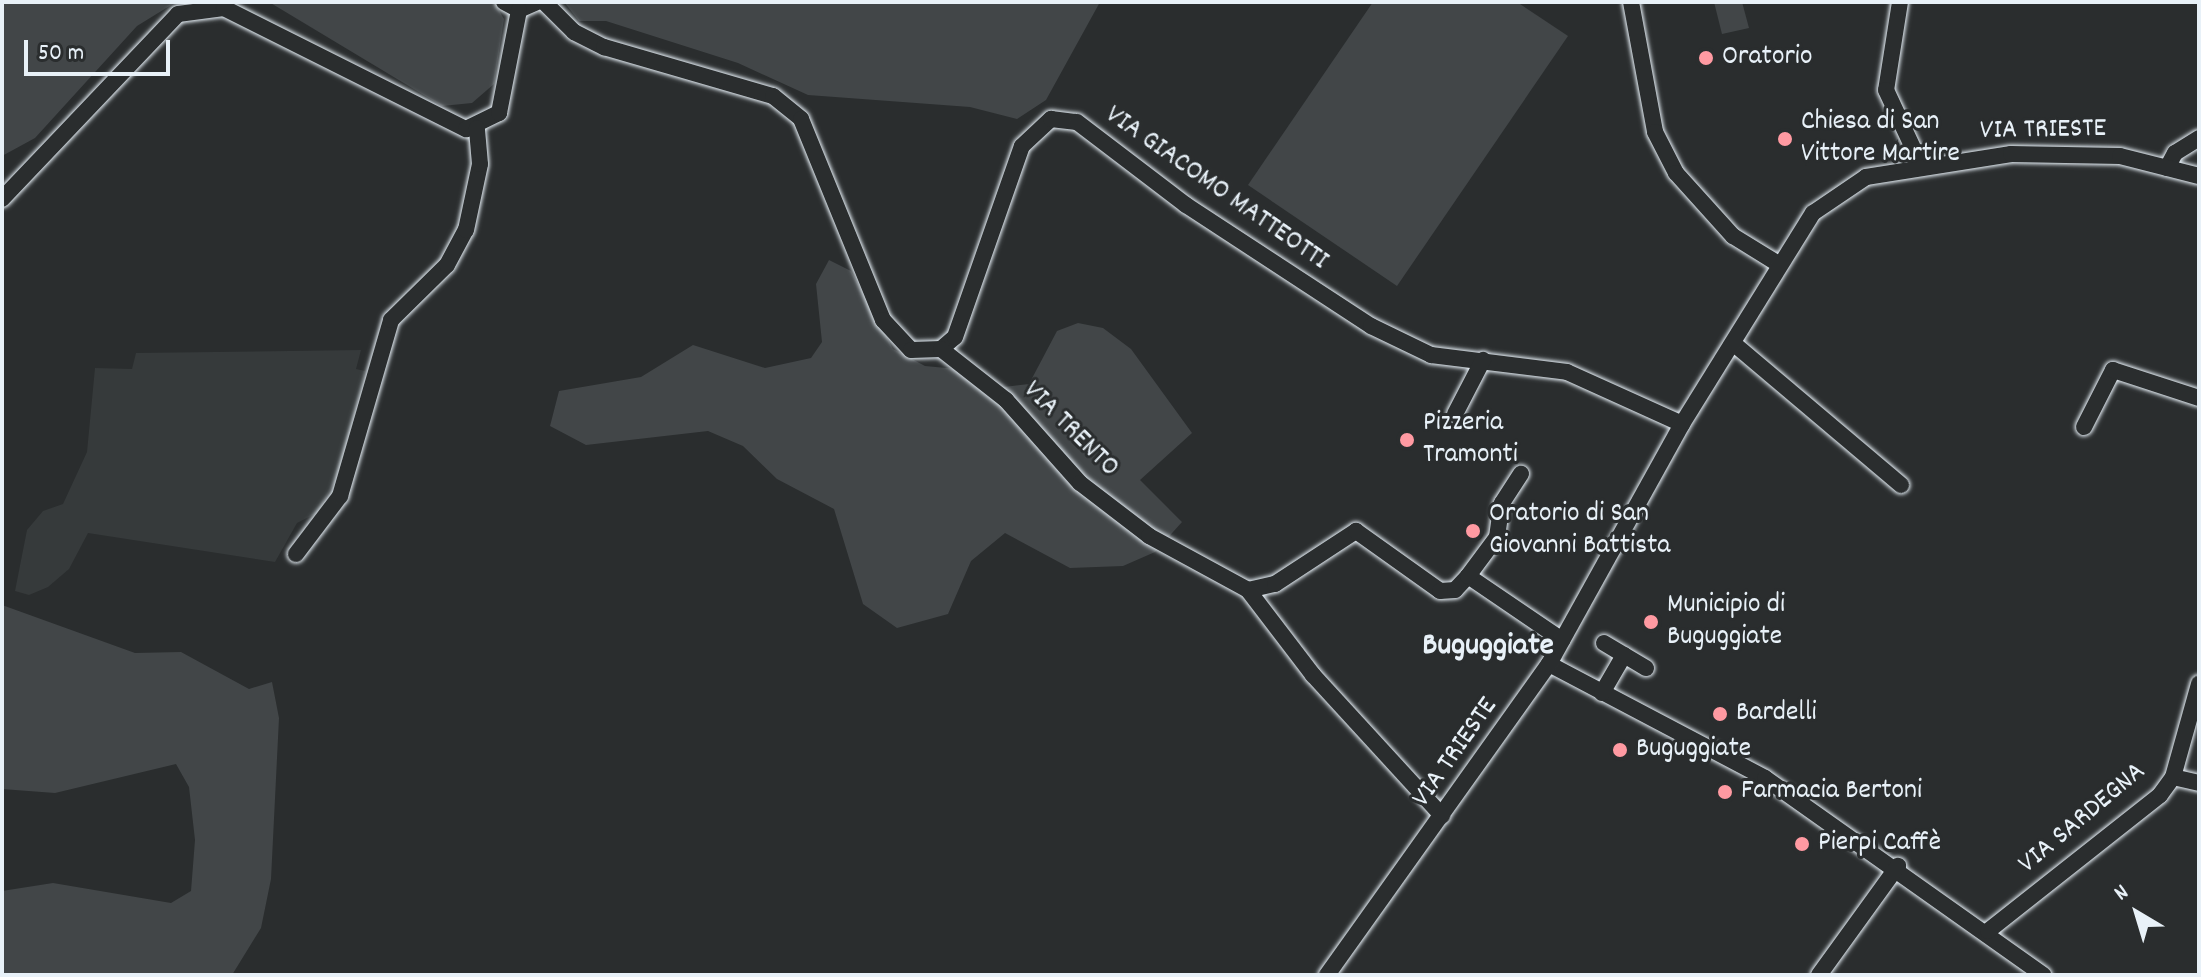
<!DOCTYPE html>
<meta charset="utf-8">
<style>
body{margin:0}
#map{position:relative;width:2201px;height:977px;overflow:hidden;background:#2a2d2e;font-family:Dekko,sans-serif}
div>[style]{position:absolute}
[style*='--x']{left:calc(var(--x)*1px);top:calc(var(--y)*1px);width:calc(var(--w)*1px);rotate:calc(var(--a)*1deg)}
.built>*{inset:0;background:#363a3b}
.green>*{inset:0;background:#424648}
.roads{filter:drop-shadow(0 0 2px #e8f1f8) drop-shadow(0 0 2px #e8f1f8)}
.street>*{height:16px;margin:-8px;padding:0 8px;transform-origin:8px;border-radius:8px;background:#2a2d2e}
.dots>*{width:22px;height:22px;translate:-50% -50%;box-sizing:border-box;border:4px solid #2a2d2e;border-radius:50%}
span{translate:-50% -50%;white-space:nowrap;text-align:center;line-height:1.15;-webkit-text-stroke:6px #2a2d2e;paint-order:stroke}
.poi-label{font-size:28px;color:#e8f1f8}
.left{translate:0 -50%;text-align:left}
.street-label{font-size:28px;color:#e8f1f8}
.quarter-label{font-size:32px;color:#e8f1f8;font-weight:700}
.frame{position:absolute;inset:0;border:4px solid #e8f1f8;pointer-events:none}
.north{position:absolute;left:2097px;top:873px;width:80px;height:80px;-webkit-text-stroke:6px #2a2d2e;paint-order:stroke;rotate:322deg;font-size:22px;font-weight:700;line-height:32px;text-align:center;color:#e8f1f8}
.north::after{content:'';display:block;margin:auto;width:28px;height:36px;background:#e8f1f8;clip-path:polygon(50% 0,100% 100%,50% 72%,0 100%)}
.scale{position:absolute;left:24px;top:40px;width:146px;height:36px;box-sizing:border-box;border:4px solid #e8f1f8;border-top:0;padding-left:10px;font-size:24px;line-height:28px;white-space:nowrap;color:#e8f1f8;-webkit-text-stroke:6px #2a2d2e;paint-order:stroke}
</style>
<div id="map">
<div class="built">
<i style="clip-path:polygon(361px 350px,356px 369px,365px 371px,339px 474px,317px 513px,297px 523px,275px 562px,88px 533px,69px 569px,48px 587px,29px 595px,15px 591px,27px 530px,43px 511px,63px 504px,87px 452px,95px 368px,132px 369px,136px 353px)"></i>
</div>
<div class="green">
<i style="clip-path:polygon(2px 2px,176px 2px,137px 26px,35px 138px,2px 156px)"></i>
<i style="clip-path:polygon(269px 2px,494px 2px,504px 19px,494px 84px,472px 103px,442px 106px)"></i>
<i style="clip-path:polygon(564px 2px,1100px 2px,1046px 100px,1017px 119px,970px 107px,808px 95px,738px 63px,606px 21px,579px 21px)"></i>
<i style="clip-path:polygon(1373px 2px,1517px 2px,1568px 36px,1397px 286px,1248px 185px)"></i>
<i style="clip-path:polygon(1714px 2px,1742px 2px,1749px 28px,1722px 34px)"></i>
<i style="clip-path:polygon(829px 260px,851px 271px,893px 349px,925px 366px,957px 369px,1004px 387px,1029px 384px,1057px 331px,1078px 323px,1103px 328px,1131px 349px,1192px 433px,1140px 480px,1182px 522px,1155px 552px,1123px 566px,1070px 568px,1005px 533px,971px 561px,948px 614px,897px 628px,863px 604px,834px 509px,777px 479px,743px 446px,708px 431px,586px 445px,550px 426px,559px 391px,641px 377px,693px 345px,765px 368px,811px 358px,822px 342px,816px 284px)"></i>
<i style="clip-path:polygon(2px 605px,135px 653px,181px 652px,249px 689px,272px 682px,279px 718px,271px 879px,261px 928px,232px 975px,2px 975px,2px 891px,53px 883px,171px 903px,191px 891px,195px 840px,189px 787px,176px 764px,55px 793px,2px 789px)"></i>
</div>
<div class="roads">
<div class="street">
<i style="--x:504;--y:2;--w:17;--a:28"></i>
<i style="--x:519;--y:10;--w:20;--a:-24"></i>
<i style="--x:544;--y:2;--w:42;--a:45"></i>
<i style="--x:574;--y:32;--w:34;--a:27"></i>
<i style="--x:604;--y:47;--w:176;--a:16.2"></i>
<i style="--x:773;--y:96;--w:36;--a:39"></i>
<i style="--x:801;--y:119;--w:217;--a:67.8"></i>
<i style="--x:883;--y:320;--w:41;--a:47"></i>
<i style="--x:911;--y:350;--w:30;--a:-2"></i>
<i style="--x:941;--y:349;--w:18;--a:-41"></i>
<i style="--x:955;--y:337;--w:202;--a:-70.7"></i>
<i style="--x:1022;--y:146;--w:40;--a:-43"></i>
<i style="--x:1051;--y:119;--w:26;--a:7"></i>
<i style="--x:1077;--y:122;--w:137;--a:37.3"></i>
<i style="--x:1186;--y:205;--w:221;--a:33.2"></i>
<i style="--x:1371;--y:326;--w:67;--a:25.8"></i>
<i style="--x:1431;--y:355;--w:137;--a:7.1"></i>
<i style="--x:1567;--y:372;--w:126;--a:24.3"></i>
<i style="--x:1631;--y:2;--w:132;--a:79.5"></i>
<i style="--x:1655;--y:132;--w:46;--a:62.9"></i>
<i style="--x:1676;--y:173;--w:85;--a:47.9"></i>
<i style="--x:1733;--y:236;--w:55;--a:31.7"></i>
<i style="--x:1900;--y:2;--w:89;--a:99"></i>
<i style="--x:1886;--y:90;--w:81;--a:65"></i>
<i style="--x:2167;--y:168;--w:17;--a:-62"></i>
<i style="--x:2175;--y:153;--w:28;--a:-32"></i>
<i style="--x:2;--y:199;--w:255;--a:-46.4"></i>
<i style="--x:178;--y:14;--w:46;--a:-7.4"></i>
<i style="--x:224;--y:8;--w:271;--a:26.6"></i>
<i style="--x:466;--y:129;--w:37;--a:-26"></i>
<i style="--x:499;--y:113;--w:105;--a:-79"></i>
<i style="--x:1733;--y:343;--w:220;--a:40.2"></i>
<i style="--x:941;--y:349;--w:83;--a:38.1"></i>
<i style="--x:1006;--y:400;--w:111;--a:48.3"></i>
<i style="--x:1080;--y:483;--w:87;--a:37.5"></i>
<i style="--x:1149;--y:536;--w:113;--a:28.6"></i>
<i style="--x:1248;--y:590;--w:28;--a:-13"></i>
<i style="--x:1275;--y:584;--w:97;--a:-33.2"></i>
<i style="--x:1356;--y:531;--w:103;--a:35.5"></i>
<i style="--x:1440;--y:591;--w:15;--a:-4"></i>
<i style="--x:1455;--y:590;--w:19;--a:-47"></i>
<i style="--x:1468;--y:576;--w:114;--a:34.2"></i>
<i style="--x:1455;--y:414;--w:61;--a:-62.6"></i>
<i style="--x:2084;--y:427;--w:64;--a:-63"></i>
<i style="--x:2113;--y:370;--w:90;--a:18"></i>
<i style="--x:296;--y:554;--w:73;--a:-52.8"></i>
<i style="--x:340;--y:496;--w:183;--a:-73.8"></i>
<i style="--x:391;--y:320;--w:78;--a:-44.5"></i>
<i style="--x:447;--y:265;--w:40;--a:-62"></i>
<i style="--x:466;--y:230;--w:67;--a:-78"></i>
<i style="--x:480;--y:164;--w:36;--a:-95"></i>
<i style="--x:1468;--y:576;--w:49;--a:-53.4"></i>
<i style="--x:1497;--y:537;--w:34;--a:-82"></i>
<i style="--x:1502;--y:503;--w:35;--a:-57"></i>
<i style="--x:1248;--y:590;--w:107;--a:52.6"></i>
<i style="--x:1313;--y:675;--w:191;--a:47.5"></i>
<i style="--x:1604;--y:643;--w:49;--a:30.8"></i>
<i style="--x:1549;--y:664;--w:244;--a:27.8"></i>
<i style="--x:1765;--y:778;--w:341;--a:35.3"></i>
<i style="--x:1602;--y:693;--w:44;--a:-59.9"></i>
<i style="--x:2173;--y:777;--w:27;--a:13"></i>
<i style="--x:1988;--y:931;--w:219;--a:-38.3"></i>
<i style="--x:2160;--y:795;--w:22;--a:-54"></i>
<i style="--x:2173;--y:777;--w:97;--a:-74.4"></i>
<i style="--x:1327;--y:975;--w:382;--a:-54.5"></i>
<i style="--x:1549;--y:664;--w:274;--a:-61"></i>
<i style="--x:1682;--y:424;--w:248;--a:-58.2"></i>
<i style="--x:1813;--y:213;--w:64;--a:-34.2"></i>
<i style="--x:1866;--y:177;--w:147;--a:-9"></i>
<i style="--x:2011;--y:154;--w:109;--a:1.1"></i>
<i style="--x:2120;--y:156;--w:81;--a:14.2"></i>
<i style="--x:1819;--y:975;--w:135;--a:-54.1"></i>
</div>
</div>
<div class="dots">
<i style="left:1706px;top:58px;background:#ff9aa2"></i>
<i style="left:1785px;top:139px;background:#ff9aa2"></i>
<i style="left:1407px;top:440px;background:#ff9aa2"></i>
<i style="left:1473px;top:531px;background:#ff9aa2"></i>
<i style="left:1651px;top:622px;background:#ff9aa2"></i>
<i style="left:1720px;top:714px;background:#ff9aa2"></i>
<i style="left:1620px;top:750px;background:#ff9aa2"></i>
<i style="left:1725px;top:792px;background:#ff9aa2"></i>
<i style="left:1802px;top:844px;background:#ff9aa2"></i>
</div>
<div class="poi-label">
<span class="left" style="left:1722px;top:58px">Oratorio</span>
<span class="left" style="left:1801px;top:139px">Chiesa di San<br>Vittore Martire</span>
<span class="left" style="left:1423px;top:440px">Pizzeria<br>Tramonti</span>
<span class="left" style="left:1489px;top:531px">Oratorio di San<br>Giovanni Battista</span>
<span class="left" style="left:1667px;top:622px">Municipio di<br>Buguggiate</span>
<span class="left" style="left:1736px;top:714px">Bardelli</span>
<span class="left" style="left:1636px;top:750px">Buguggiate</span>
<span class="left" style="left:1741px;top:792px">Farmacia Bertoni</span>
<span class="left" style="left:1818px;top:844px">Pierpi Caffè</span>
</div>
<div class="street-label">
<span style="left:2043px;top:131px;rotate:-1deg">VIA TRIESTE</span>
<span style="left:1216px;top:189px;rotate:35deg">VIA GIACOMO MATTEOTTI</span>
<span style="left:1070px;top:430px;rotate:45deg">VIA TRENTO</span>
<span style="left:1456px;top:753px;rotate:-55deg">VIA TRIESTE</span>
<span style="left:2083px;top:819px;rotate:-40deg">VIA SARDEGNA</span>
</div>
<div class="quarter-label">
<span style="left:1488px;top:647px">Buguggiate</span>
</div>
<div class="frame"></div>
<div class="north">N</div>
<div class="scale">50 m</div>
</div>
